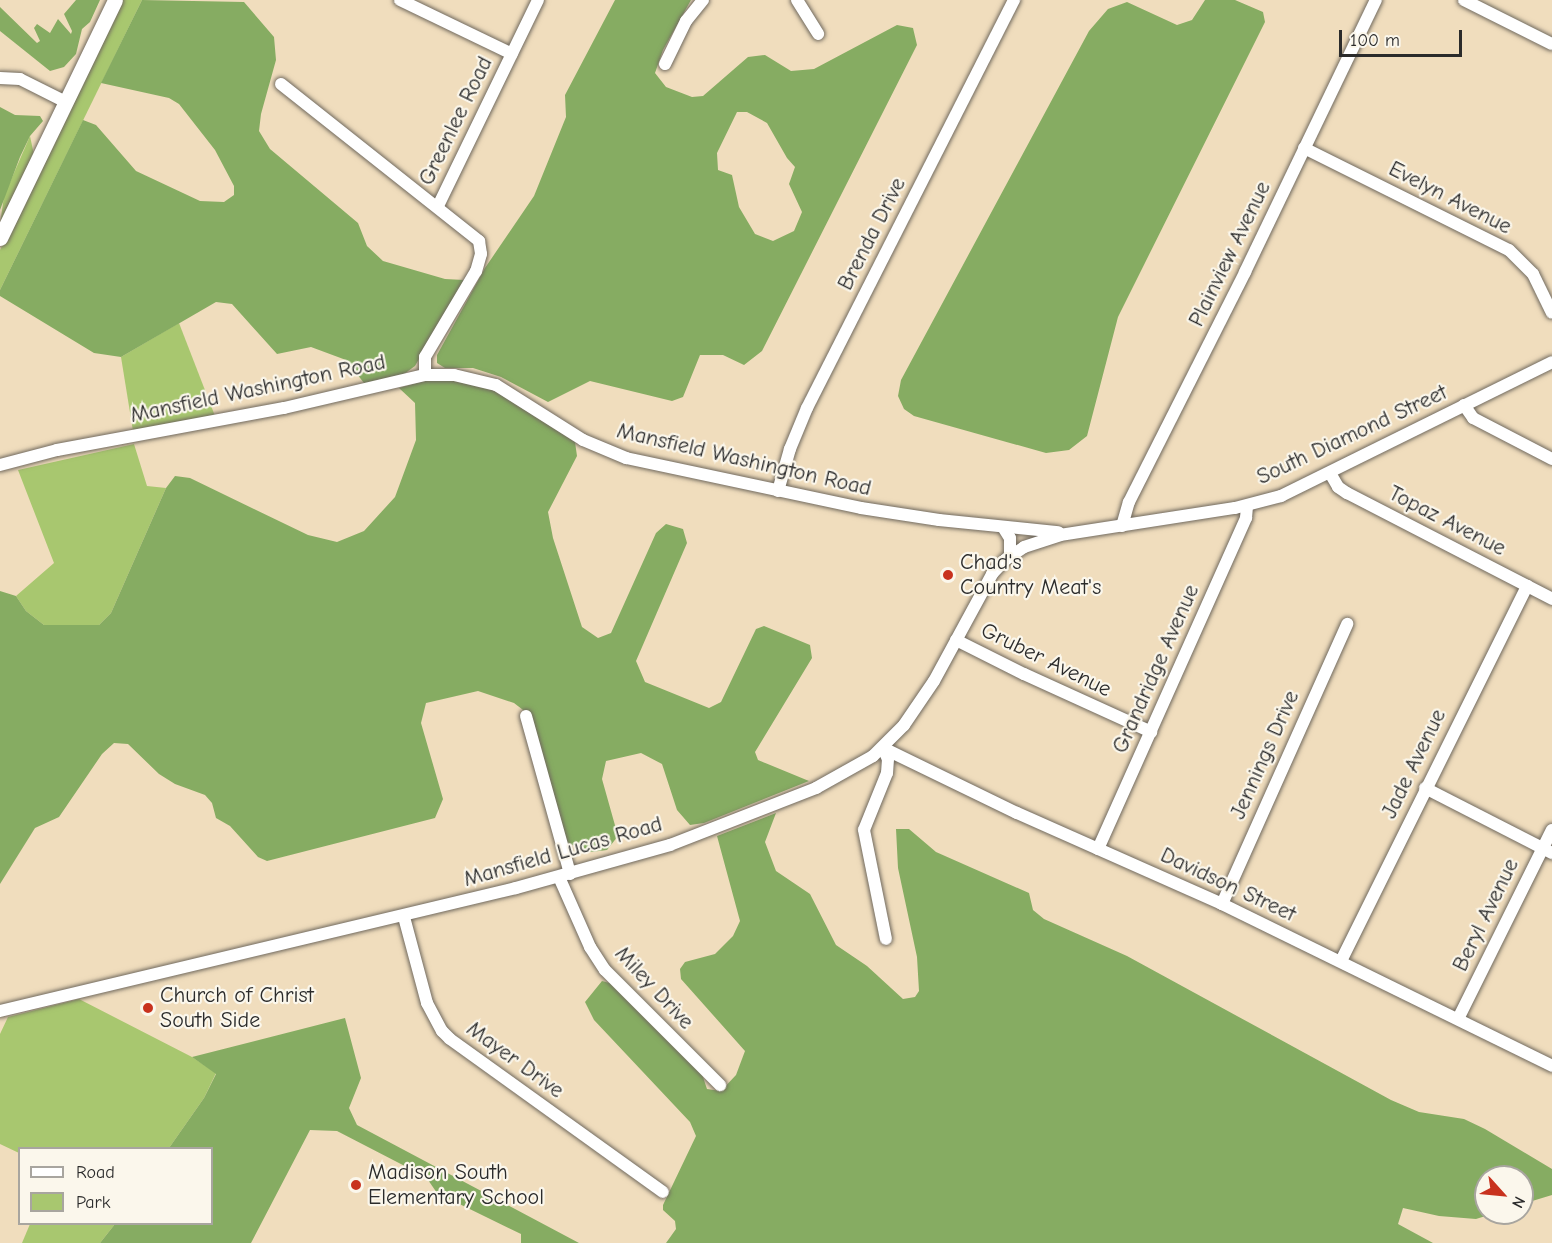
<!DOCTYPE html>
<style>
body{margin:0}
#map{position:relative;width:1552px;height:1243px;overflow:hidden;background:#f0ddbd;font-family:"Comic Neue",sans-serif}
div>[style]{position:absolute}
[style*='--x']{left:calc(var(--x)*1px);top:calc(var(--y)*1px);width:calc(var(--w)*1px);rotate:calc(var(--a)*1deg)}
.green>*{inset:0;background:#a8c76f}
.forest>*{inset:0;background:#86ac62}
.roads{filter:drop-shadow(0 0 2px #70695e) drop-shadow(0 0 2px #70695e)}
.minor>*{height:12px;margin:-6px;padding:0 6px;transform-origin:6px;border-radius:6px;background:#fff}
.major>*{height:15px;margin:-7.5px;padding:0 7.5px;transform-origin:7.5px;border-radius:7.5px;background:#fff}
.dots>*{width:16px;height:16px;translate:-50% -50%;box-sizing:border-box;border:3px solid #fbf7ec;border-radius:50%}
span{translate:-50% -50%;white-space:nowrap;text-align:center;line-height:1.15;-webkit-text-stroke:4.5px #fbf7ec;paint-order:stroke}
.street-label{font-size:22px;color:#2b2b2b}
.poi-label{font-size:22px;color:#2b2b2b}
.left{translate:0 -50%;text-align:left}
.legend{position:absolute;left:18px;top:1147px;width:195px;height:78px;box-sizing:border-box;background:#fbf7ec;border:2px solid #a8a59f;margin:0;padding:8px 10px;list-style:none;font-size:18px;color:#2b2b2b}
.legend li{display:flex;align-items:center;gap:12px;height:30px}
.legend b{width:30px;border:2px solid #a8a59f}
.north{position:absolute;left:1474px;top:1165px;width:60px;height:60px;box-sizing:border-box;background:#fbf7ec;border:2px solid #a8a59f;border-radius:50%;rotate:117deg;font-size:16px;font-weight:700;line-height:24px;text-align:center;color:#2b2b2b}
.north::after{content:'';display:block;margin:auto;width:21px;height:27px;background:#c8321e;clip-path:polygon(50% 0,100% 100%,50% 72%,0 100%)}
.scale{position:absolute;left:1339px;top:30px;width:123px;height:27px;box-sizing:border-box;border:3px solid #2b2b2b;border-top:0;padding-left:8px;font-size:18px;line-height:21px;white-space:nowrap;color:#2b2b2b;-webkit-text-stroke:4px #fbf7ec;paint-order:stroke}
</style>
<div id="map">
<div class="green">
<i style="clip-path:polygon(121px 0,142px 0,0 290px,0 250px)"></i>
<i style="clip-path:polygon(30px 136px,34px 155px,0 225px,4px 196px)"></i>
<i style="clip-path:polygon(179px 323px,215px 416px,133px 431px,121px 357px)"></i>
<i style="clip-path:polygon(134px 444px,147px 486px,166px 488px,111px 613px,99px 625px,44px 625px,26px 611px,16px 596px,54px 563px,18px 470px)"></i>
<i style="clip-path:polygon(79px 999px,192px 1057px,216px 1073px,204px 1098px,169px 1148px,20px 1148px,19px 1153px,0 1144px,0 1034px,8px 1017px)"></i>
<i style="clip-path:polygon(30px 1224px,115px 1224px,100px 1243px,22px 1243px)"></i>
</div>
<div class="forest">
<i style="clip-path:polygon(76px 0,100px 0,90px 22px,82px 29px,76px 54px,64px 67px,50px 71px,0 31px,0 7px,37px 43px,40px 41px,34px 28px,37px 24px,50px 33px,58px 19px,71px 34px,72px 31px,64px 14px)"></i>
<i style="clip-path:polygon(142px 0,244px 2px,274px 37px,276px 60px,261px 114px,259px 131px,270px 149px,358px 223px,367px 246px,383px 261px,445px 279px,464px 280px,415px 366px,393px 382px,364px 383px,346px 360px,311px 347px,277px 354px,232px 304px,216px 302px,121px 357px,94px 353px,0 296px,0 290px,83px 120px,96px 125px,136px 171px,200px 201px,224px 202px,234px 195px,234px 186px,215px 150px,179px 104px,169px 98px,101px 83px)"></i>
<i style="clip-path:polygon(evenodd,615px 0,691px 0,663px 50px,655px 73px,666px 87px,692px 97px,703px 96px,748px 57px,765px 55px,791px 71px,814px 69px,897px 25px,913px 28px,917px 45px,762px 351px,744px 365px,723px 355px,700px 355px,683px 397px,672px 401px,590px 381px,548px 402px,501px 377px,473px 368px,445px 368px,437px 363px,437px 355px,485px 268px,534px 196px,566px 117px,565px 95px,615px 0,737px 112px,747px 112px,767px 123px,787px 158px,795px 167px,789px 184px,802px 212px,794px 231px,773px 241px,755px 234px,739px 207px,732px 175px,718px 170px,717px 153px,737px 112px)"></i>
<i style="clip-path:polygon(1205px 0,1235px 0,1263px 12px,1265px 22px,1118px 317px,1087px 436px,1069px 450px,1046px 453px,914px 416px,904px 409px,898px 396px,901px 380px,1089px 31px,1108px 9px,1127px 2px,1177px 25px,1192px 20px)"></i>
<i style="clip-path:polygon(0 107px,15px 115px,40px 116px,43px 121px,30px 136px,20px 157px,0 210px)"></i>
<i style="clip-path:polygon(460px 379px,484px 384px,575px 442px,577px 456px,548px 512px,553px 538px,582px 627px,598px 638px,611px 633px,656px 533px,666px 524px,683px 529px,687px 543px,636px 661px,645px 682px,709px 708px,721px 702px,756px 629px,764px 626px,810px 645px,812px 658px,755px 752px,758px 760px,809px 781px,704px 823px,690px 825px,677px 810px,662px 764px,641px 753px,606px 761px,602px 779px,618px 836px,607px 850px,591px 852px,567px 843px,527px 713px,514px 703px,478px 691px,426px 703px,421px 723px,443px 799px,435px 818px,267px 861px,258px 857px,230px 826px,216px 818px,212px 803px,205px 795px,175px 784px,159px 774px,128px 744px,114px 743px,102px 754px,59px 817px,35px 828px,0 884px,0 591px,16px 596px,26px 611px,44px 625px,99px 625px,111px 613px,166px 488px,175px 476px,190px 478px,308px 535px,337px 542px,364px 531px,395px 497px,416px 440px,415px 403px,399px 388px,423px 381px)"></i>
<i style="clip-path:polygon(776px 813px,765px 842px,776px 871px,810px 894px,836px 945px,867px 966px,903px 999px,915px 997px,919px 991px,917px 957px,898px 868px,896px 829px,909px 829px,936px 852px,1029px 893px,1033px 910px,1044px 919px,1127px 956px,1391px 1100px,1419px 1112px,1464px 1119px,1485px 1129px,1552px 1169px,1552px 1195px,1522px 1204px,1522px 1177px,1486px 1177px,1486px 1213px,1495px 1213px,1476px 1219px,1439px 1216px,1403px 1208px,1398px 1224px,1433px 1243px,666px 1243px,676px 1229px,675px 1221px,663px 1210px,663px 1205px,696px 1136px,690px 1122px,594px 1020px,585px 1002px,602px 981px,613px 984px,702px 1074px,707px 1089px,721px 1091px,736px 1075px,745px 1051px,681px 979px,680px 969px,685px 962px,715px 954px,733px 936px,740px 921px,717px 836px)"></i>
<i style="clip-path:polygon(345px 1018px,361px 1078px,349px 1108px,357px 1125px,579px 1243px,521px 1243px,521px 1234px,437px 1193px,426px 1177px,337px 1131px,310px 1130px,251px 1243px,100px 1243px,115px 1224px,212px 1224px,212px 1148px,169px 1148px,204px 1098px,216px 1074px,192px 1057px)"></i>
</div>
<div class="roads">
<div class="minor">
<i style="--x:400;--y:0;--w:124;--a:25.7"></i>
<i style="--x:797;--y:0;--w:40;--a:58"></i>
<i style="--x:1464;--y:0;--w:98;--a:26.6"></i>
<i style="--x:665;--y:64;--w:48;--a:-64"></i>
<i style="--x:686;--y:21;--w:27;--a:-51"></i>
<i style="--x:0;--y:78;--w:20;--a:3"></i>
<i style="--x:20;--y:79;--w:51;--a:26.6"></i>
<i style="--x:281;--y:84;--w:253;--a:38.4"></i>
<i style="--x:479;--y:241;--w:13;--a:81"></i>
<i style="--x:481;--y:254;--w:18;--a:106"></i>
<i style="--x:476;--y:271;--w:100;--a:120.7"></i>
<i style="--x:425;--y:357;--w:18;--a:90"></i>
<i style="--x:1304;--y:148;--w:229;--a:26.5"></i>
<i style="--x:1509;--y:250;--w:34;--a:45"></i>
<i style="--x:1533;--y:274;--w:43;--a:64"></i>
<i style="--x:438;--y:206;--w:229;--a:-64.1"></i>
<i style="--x:1464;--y:405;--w:16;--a:55"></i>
<i style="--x:1473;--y:418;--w:89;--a:27.4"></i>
<i style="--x:0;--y:465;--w:59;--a:-14.7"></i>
<i style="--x:57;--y:450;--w:231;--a:-10.5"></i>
<i style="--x:284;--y:408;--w:145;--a:-13.2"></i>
<i style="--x:425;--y:375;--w:29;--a:0"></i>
<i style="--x:454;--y:375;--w:43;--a:13.4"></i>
<i style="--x:496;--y:385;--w:103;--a:32.3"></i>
<i style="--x:583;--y:440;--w:47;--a:22.7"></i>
<i style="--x:626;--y:458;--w:240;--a:12"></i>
<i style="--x:861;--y:508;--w:79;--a:8.7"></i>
<i style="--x:939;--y:520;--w:120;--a:5.8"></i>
<i style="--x:1330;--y:473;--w:16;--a:60"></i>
<i style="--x:1338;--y:487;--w:11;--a:34"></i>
<i style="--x:1347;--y:493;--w:231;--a:27.3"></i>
<i style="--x:778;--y:491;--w:44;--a:-74.1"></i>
<i style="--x:790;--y:449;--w:44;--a:-67.5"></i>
<i style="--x:807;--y:408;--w:458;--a:-63.1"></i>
<i style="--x:1122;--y:526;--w:25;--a:-74"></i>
<i style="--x:1129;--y:502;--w:258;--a:-63.2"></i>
<i style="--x:1245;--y:272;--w:302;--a:-64.3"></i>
<i style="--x:1003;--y:527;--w:13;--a:58"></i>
<i style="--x:1010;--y:538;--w:18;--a:90"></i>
<i style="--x:956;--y:640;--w:76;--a:26.6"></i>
<i style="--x:1024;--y:674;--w:140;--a:24.5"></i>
<i style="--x:526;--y:716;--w:164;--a:74.4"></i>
<i style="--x:883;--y:748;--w:149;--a:25.9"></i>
<i style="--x:1017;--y:813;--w:224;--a:23.9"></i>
<i style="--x:1222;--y:904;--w:368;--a:26.1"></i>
<i style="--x:883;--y:748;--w:12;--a:66"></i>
<i style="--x:888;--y:759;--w:14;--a:94"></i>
<i style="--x:887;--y:773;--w:61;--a:112"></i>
<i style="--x:864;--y:830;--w:111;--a:78.6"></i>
<i style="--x:1425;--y:788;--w:143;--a:27.1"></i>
<i style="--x:1098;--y:849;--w:363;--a:-65.9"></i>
<i style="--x:1246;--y:518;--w:12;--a:-85"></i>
<i style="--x:559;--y:877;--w:77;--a:66.1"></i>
<i style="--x:590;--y:947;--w:27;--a:57"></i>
<i style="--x:605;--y:970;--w:163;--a:45"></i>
<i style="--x:1222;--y:904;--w:307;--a:-65.9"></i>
<i style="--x:404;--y:917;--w:89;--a:75"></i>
<i style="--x:427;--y:1003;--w:32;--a:62"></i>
<i style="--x:442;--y:1031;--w:11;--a:45"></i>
<i style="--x:450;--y:1039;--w:262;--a:35.7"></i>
<i style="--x:1341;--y:961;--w:419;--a:-63.6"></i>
<i style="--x:0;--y:1011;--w:530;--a:-13.41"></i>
<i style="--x:516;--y:888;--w:160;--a:-15.6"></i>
<i style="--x:670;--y:845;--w:157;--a:-21.3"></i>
<i style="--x:816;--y:788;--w:65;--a:-29.3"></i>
<i style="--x:873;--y:756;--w:44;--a:-45"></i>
<i style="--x:904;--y:725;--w:53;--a:-55.7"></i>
<i style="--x:934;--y:681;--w:122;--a:-61.5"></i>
<i style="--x:992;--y:574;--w:19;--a:-47"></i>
<i style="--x:1005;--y:560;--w:23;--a:-34"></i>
<i style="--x:1024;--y:547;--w:38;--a:-18"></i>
<i style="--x:1060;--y:535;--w:177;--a:-8.8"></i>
<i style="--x:1235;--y:508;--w:48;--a:-14.6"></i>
<i style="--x:1281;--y:496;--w:302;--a:-26.3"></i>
<i style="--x:1458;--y:1019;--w:211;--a:-63.6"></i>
</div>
<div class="major">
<i style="--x:0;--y:238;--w:264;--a:-64.2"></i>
</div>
</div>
<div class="dots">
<i style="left:948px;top:575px;background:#c8321e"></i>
<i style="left:148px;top:1008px;background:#c8321e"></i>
<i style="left:356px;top:1185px;background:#c8321e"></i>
</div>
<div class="street-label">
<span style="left:456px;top:121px;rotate:-64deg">Greenlee Road</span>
<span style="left:1450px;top:198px;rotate:27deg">Evelyn Avenue</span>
<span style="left:872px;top:234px;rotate:-63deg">Brenda Drive</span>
<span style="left:1230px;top:254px;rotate:-64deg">Plainview Avenue</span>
<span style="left:258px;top:389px;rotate:-12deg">Mansfield Washington Road</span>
<span style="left:1352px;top:435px;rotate:-25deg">South Diamond Street</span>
<span style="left:744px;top:460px;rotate:13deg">Mansfield Washington Road</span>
<span style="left:1447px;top:521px;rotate:27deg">Topaz Avenue</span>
<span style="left:1046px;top:660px;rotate:26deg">Gruber Avenue</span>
<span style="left:1156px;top:669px;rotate:-66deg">Grandridge Avenue</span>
<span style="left:1265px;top:755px;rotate:-66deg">Jennings Drive</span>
<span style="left:1414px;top:764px;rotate:-64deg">Jade Avenue</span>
<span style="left:563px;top:852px;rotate:-16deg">Mansfield Lucas Road</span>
<span style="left:1228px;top:885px;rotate:25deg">Davidson Street</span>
<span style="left:1486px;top:915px;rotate:-64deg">Beryl Avenue</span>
<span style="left:654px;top:988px;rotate:47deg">Miley Drive</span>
<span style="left:515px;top:1060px;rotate:36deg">Mayer Drive</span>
</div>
<div class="poi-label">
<span class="left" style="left:960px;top:575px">Chad's<br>Country Meat's</span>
<span class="left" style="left:160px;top:1008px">Church of Christ<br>South Side</span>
<span class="left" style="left:368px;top:1185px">Madison South<br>Elementary School</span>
</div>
<ul class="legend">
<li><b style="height:8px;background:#fff"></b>Road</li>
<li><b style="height:16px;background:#a8c76f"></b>Park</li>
</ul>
<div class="north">N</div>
<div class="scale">100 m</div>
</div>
